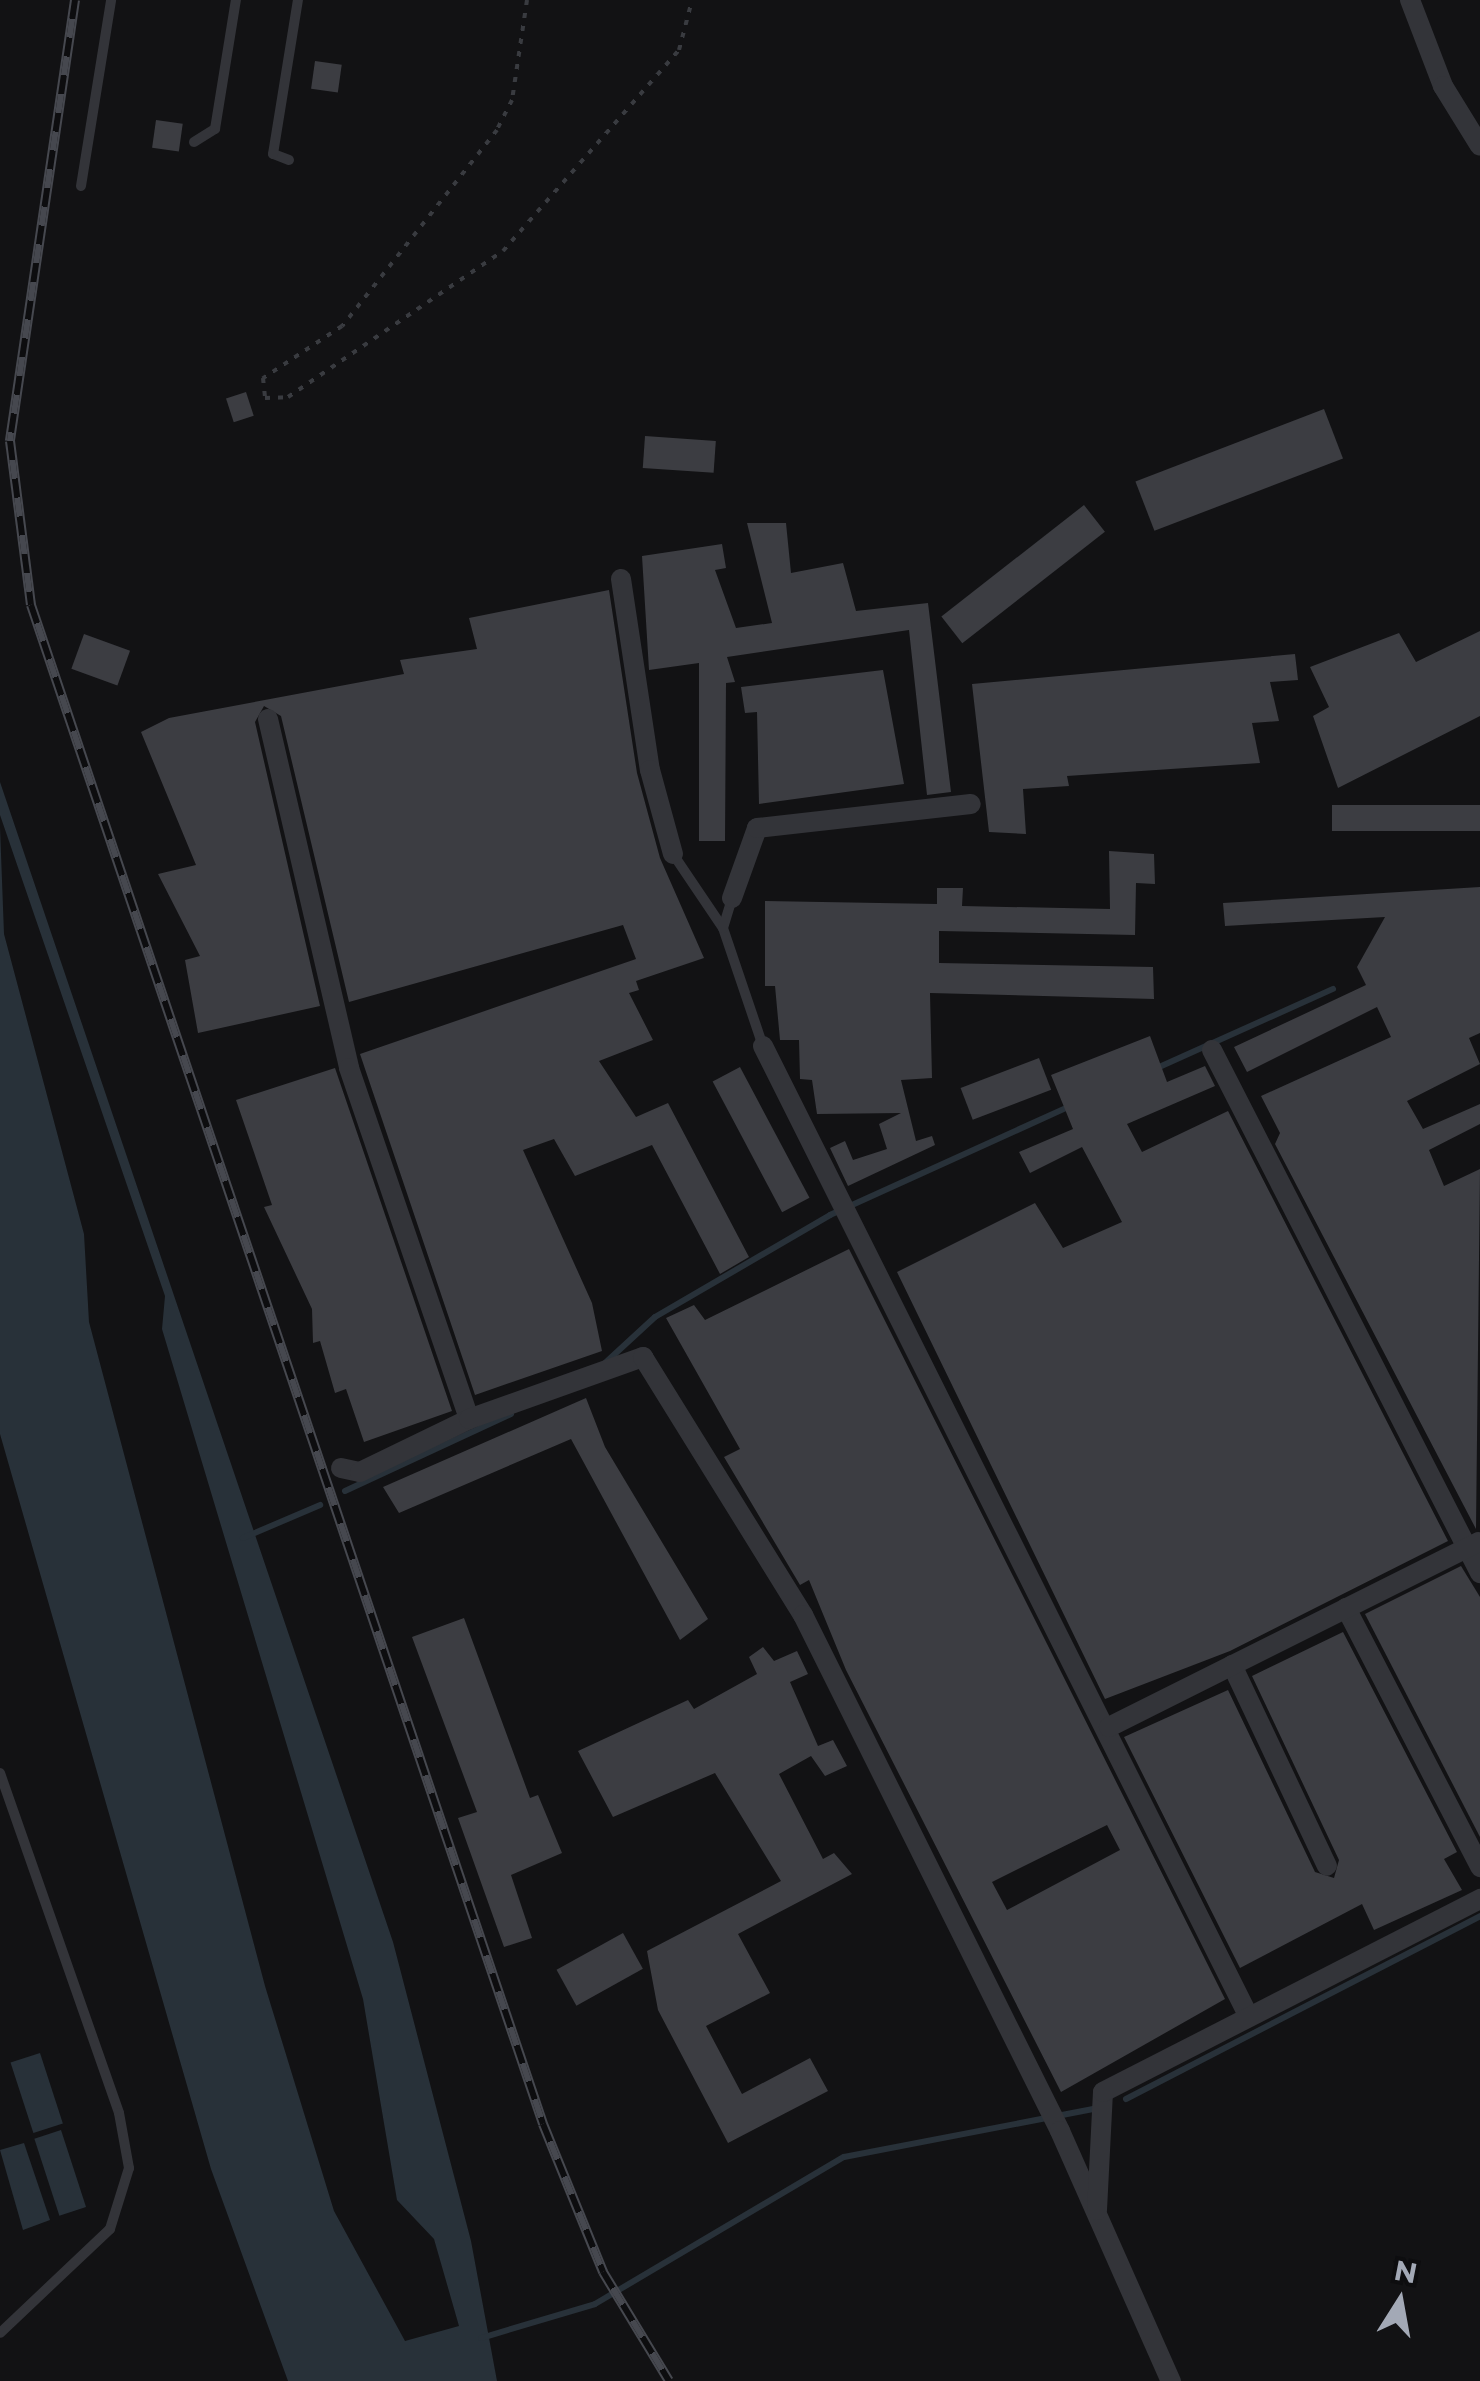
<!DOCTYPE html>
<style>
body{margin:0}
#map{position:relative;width:1480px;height:2381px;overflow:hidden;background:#121214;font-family:Montserrat,sans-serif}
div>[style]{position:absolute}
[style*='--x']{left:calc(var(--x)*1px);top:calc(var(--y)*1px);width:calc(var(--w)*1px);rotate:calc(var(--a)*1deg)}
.water>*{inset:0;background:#283139;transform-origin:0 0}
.stream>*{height:6px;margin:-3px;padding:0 3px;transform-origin:3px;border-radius:3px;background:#283139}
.building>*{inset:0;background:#3c3d42;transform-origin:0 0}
.path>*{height:4px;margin-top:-2px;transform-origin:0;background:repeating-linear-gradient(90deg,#393b40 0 5px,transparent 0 13px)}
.service>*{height:10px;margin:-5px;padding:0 5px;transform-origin:5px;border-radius:5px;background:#333439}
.minor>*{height:20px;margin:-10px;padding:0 10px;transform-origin:10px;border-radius:10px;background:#333439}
.rail>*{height:10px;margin-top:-5px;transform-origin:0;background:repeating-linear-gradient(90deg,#0d0d0f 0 19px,#46484f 0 38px);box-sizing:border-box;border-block:2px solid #46484f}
span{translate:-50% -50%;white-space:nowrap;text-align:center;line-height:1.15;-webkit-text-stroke:10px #0d0d0f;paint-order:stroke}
.north{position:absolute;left:1350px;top:2251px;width:100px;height:100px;-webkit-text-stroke:8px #0d0d0f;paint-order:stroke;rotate:11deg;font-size:28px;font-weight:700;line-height:40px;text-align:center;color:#a3a9b6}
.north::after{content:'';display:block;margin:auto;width:35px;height:45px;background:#a3a9b6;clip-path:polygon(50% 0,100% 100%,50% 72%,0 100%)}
</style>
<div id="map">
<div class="water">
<i style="clip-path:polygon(0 782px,393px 1942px,471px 2241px,497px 2381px,288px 2381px,211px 2169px,0 1434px,0 827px,4px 934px,84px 1234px,89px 1322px,265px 1986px,334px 2211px,405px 2341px,459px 2326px,434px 2239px,397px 2200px,363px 1999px,162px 1329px,165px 1296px,0 815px)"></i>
<i style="left:40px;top:2053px;width:74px;height:31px;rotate:72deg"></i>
<i style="left:61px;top:2130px;width:81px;height:28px;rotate:72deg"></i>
<i style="clip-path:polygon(24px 2143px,50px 2220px,23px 2230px,0 2150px)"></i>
</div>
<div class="stream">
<i style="--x:1157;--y:1068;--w:193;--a:-24.2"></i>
<i style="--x:604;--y:1364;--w:69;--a:-42.7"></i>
<i style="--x:655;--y:1317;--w:203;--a:-30.2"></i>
<i style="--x:830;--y:1215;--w:266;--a:-24.4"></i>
<i style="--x:345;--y:1491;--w:183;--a:-24.9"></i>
<i style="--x:243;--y:1538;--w:84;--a:-23.2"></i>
<i style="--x:1126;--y:2099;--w:399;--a:-27.3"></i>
<i style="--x:481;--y:2338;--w:119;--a:-16.6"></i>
<i style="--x:595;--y:2304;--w:289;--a:-30.6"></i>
<i style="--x:844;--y:2157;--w:255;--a:-10.9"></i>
</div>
<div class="building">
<i style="left:315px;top:61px;width:27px;height:28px;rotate:8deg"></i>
<i style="left:156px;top:120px;width:27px;height:28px;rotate:8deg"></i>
<i style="left:246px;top:392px;width:25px;height:21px;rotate:72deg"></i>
<i style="left:1324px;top:409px;width:53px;height:202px;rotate:69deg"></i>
<i style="left:645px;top:436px;width:71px;height:32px;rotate:4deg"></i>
<i style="left:1084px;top:505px;width:34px;height:181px;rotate:52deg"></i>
<i style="clip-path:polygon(747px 523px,786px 523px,791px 573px,843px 563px,856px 611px,928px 603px,951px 792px,927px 795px,909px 630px,727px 657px,735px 682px,726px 683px,725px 841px,699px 841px,699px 663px,649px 670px,642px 556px,722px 544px,726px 568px,715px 570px,736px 628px,772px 623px)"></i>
<i style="clip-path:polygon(609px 590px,637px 773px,660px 858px,704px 958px,636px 981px,639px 990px,629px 993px,653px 1040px,599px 1061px,636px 1117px,668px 1103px,749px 1257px,720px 1274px,652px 1145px,575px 1176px,554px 1139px,523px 1150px,592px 1303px,602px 1351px,475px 1395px,360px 1054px,636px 959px,623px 925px,349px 1002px,281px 716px,264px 706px,255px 722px,320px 1006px,198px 1033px,185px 960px,200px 956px,158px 874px,196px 865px,141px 732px,169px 718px,404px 674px,400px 660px,477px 649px,469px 618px)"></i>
<i style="clip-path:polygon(1480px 631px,1480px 716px,1338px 788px,1313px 716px,1329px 707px,1310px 667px,1399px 633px,1416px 662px)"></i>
<i style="left:84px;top:634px;width:49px;height:37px;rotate:20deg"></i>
<i style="clip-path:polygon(1295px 654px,1298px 680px,1270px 682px,1279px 721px,1252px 723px,1260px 763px,1067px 776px,1069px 786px,1023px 789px,1026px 834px,989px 832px,972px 684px)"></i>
<i style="clip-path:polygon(883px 670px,904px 784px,759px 804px,757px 712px,745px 713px,741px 687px)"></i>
<i style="left:1480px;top:805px;width:26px;height:148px;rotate:90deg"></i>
<i style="clip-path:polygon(1109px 851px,1154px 854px,1155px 884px,1136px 883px,1135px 935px,939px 931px,939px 963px,1153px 967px,1154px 999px,930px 993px,932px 1078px,901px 1080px,916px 1141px,932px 1136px,935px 1145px,848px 1186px,830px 1148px,845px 1141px,853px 1160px,887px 1149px,879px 1124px,901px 1113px,817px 1114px,812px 1080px,800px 1079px,799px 1040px,780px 1040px,775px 986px,765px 986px,765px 901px,937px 904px,937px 888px,963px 888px,962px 906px,1110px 909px)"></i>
<i style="clip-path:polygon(1480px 887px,1480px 1033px,1469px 1038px,1480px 1064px,1407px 1101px,1423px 1129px,1480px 1104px,1480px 1124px,1429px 1150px,1444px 1186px,1480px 1169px,1476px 1529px,1275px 1144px,1280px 1133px,1261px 1096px,1391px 1037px,1377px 1007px,1247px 1072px,1234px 1047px,1366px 985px,1357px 967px,1385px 917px,1225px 926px,1223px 903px)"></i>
<i style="clip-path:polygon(1150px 1036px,1167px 1082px,1205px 1066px,1215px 1086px,1127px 1124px,1142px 1152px,1228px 1111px,1448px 1541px,1230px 1651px,1105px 1699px,897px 1272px,1035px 1203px,1063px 1248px,1122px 1222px,1082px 1147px,1030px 1173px,1019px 1152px,1073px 1129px,1051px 1075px)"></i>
<i style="left:1039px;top:1058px;width:34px;height:84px;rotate:69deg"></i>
<i style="left:740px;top:1067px;width:148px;height:31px;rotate:62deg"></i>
<i style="clip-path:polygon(335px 1068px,452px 1411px,364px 1442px,346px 1389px,335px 1393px,320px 1341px,313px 1343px,312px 1309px,264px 1207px,272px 1205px,236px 1100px)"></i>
<i style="clip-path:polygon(evenodd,849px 1249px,1225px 1999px,1061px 2092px,846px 1670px,809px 1580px,800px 1585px,724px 1457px,740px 1449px,666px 1318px,694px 1305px,705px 1320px,849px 1249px,1107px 1825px,1120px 1850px,1007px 1910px,992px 1882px,1107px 1825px)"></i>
<i style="clip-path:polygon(586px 1398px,605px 1447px,708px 1619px,680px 1640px,571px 1439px,399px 1513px,383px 1487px)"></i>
<i style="clip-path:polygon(1461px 1566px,1480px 1597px,1480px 1837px,1365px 1614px)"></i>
<i style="clip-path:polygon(464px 1618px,530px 1798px,538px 1795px,562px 1853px,511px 1875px,532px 1938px,504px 1947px,458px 1818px,477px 1812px,412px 1637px)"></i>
<i style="clip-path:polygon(1343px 1632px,1457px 1852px,1444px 1859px,1462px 1890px,1374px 1930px,1362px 1904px,1240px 1968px,1124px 1737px,1228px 1690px,1315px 1872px,1334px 1878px,1339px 1860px,1252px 1676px)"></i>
<i style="clip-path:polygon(763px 1647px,774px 1661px,797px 1651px,808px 1674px,790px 1682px,818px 1746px,833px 1740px,847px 1766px,825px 1776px,811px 1756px,779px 1774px,823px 1859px,834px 1853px,852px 1874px,738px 1934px,770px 1993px,706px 2026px,742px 2094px,810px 2058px,828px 2091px,728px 2143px,658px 2010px,647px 1951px,781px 1881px,715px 1773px,613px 1817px,578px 1751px,688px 1700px,694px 1709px,757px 1674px,749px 1657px)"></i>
<i style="left:623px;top:1933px;width:41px;height:76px;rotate:61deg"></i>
</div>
<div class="path">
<i style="--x:527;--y:0;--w:101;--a:98.5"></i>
<i style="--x:512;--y:100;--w:34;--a:117"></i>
<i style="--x:497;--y:130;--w:250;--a:128.3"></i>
<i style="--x:342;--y:326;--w:95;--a:146.6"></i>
<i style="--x:263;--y:378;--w:20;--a:84"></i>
<i style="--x:265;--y:398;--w:23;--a:-2"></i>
<i style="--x:288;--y:397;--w:260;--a:-34.2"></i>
<i style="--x:503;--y:251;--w:267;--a:-48.8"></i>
<i style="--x:679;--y:50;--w:52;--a:-75.4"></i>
</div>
<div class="service">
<i style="--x:194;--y:142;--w:25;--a:-32"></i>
<i style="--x:215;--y:129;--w:131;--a:-80.8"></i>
<i style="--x:289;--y:160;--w:17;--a:-159"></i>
<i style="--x:273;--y:154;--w:156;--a:-80.8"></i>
<i style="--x:81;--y:186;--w:188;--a:-80.8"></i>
<i style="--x:673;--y:854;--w:89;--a:56"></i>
<i style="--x:723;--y:928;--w:125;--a:71.3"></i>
<i style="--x:723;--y:928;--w:31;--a:-73"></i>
<i style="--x:0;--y:1773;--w:360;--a:70.7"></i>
<i style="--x:119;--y:2113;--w:56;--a:79.7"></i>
<i style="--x:129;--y:2168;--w:64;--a:107.3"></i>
<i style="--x:110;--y:2229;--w:151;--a:136.6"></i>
</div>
<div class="minor">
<i style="--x:1410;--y:0;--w:92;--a:69"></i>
<i style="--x:1443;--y:86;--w:70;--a:58.3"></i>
<i style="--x:621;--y:579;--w:193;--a:81.4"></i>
<i style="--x:650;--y:770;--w:87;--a:74.7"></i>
<i style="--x:268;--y:719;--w:358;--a:76.9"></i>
<i style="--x:349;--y:1068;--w:371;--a:71.1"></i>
<i style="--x:732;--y:898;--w:74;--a:-70.3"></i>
<i style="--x:757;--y:828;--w:215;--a:-6.4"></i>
<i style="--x:763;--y:1046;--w:1081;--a:63.41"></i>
<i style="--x:1212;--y:1050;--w:588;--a:62.87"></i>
<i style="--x:341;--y:1468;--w:19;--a:12"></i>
<i style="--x:360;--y:1472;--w:121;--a:-25.9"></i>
<i style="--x:469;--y:1419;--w:185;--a:-19.6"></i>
<i style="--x:643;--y:1357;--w:304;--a:58.2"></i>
<i style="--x:803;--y:1615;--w:576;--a:63.52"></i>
<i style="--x:1060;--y:2131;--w:274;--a:66.1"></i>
<i style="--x:1346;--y:1608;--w:292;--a:62.6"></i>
<i style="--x:1232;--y:1665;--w:222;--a:64.7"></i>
<i style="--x:1109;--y:1727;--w:413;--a:-26.6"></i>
<i style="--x:1097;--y:2210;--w:118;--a:-87.1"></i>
<i style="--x:1103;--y:2092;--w:424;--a:-27.1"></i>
</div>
<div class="rail">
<i style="--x:75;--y:0;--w:446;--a:98.4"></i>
<i style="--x:10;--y:441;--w:165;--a:82.7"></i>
<i style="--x:31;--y:605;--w:1603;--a:71.37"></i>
<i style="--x:543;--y:2124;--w:160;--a:67.9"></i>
<i style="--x:603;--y:2272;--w:127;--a:58.8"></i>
</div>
<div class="north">N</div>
</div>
